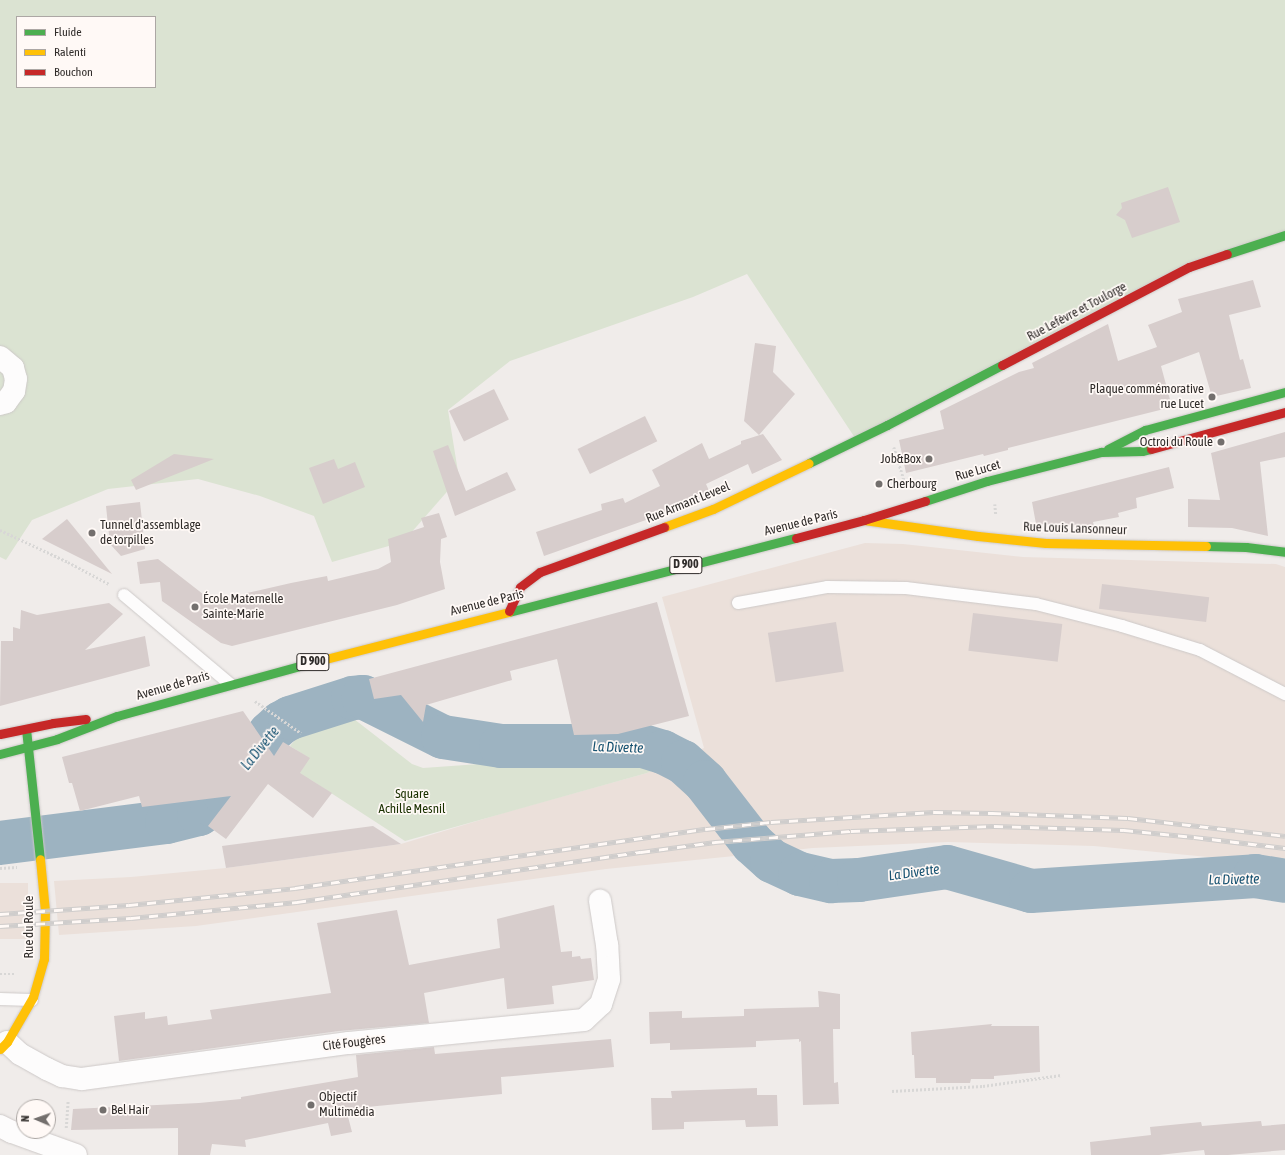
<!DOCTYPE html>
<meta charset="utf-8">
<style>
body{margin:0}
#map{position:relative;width:1285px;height:1155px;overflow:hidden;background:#f0ecea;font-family:"Asap Condensed",sans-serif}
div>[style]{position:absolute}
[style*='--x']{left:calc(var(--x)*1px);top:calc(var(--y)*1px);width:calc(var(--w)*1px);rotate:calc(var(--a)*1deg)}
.built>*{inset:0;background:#ebe0da;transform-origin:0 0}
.green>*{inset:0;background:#dbe3d2}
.river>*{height:44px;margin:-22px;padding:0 22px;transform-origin:22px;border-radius:22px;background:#9db3c1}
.building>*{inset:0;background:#d7cdcc;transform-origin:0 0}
.path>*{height:2.5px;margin-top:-1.25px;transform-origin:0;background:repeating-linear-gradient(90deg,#d8d7d6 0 2px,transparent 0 4px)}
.roads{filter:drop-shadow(0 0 1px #cdc9c8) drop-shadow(0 0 1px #cdc9c8)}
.lane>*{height:12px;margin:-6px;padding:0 6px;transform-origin:6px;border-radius:6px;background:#fdfcfc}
.street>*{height:22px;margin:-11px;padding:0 11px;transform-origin:11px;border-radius:11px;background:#fdfcfc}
.fast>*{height:9px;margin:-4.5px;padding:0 4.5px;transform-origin:4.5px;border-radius:4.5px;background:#4caf50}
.slow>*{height:9px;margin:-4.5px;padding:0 4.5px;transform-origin:4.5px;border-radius:4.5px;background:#ffc107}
.jam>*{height:9px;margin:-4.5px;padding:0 4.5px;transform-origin:4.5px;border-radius:4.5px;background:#c62828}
.rail>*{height:4.5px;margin-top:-2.25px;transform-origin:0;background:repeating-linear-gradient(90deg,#fff9f6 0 9px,#cfcdcc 0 18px);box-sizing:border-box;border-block:1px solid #cfcdcc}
.dots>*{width:11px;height:11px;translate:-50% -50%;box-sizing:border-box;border:2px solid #fff9f6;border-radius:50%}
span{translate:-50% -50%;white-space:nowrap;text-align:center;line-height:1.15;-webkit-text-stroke:3.5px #fff9f6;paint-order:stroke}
.shield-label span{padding:1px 3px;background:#fff9f6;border:1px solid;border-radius:3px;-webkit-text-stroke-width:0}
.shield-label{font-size:12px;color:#302c2a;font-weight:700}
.street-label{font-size:13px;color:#302c2a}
.poi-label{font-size:13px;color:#302c2a}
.right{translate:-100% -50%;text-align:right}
.left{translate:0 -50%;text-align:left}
.park-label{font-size:13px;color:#1a3100}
.water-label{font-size:14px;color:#175271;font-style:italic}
.legend{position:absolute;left:16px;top:16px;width:140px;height:72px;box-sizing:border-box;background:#fff9f6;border:1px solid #aca7a4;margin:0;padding:5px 7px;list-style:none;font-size:12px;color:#302c2a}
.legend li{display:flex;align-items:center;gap:8px;height:20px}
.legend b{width:20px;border:1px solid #aca7a4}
.north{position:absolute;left:16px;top:1099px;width:40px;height:40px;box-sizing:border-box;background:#fff9f6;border:1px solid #aca7a4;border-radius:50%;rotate:272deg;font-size:11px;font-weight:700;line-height:16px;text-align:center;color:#302c2a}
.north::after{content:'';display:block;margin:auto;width:14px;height:18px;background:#736f6d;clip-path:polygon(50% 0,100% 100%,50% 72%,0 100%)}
</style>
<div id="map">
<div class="built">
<i style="clip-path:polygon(865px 543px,903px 544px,1023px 557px,1276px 564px,1285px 567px,1285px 867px,1239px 860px,1094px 846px,948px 842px,813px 848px,606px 869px,196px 926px,59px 935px,54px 881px,131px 877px,226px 868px,401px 844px,510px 811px,647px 773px,704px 748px,662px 597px)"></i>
<i style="left:0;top:883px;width:28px;height:56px"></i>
</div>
<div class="green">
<i style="clip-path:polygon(evenodd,0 0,1285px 0,1285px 235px,1189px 267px,857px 441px,747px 274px,693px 297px,510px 361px,448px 410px,459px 478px,403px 542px,332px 562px,314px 516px,260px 496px,198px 479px,108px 489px,32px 520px,6px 560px,0 557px,0 0,17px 17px,155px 17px,155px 87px,17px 87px,17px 17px)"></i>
<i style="clip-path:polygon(343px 718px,354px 719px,412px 764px,423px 768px,635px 753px,661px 759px,668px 764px,647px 773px,405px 841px,311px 780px,298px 776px,309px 758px,290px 746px,301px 733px,309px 727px,326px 721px)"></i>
</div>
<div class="river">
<i style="--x:0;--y:843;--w:168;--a:-7.2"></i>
<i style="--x:167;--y:822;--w:33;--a:-14"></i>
<i style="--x:199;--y:814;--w:16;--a:-35"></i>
<i style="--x:212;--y:805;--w:17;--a:-45"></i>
<i style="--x:224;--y:793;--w:76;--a:-52.5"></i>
<i style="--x:270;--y:733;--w:15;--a:-42"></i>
<i style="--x:281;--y:723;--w:10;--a:-29"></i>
<i style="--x:290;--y:718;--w:66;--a:-17.6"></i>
<i style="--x:353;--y:698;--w:10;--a:-6"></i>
<i style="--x:363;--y:697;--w:89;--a:26.6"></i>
<i style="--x:443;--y:737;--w:59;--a:8.8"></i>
<i style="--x:501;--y:746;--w:142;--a:0"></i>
<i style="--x:643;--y:746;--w:21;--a:17"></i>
<i style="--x:663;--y:752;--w:22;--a:27"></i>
<i style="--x:683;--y:762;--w:30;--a:42"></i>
<i style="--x:705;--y:782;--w:78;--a:52.3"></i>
<i style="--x:753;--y:844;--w:25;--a:42"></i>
<i style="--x:772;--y:861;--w:31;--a:25"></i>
<i style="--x:800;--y:874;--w:32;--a:13"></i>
<i style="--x:831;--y:881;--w:28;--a:-2"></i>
<i style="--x:859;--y:880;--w:89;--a:-8.4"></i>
<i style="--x:947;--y:867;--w:87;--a:15.9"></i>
<i style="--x:1031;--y:891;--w:225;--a:-3.8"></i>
<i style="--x:1255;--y:876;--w:30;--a:9"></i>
</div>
<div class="building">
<i style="clip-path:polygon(1168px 187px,1180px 222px,1132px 238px,1125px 220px,1116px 215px,1122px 208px,1121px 203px)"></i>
<i style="clip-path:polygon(1253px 280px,1261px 307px,1229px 315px,1240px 360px,1243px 359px,1251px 388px,1212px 397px,1199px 352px,1161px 366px,1172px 407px,1008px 448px,1008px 450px,984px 456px,983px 454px,906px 473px,899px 440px,944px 429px,940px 411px,1019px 372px,1034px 368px,1032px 363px,1108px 324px,1118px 361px,1157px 347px,1148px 325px,1182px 312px,1178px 299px)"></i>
<i style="clip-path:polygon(755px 343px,776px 346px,773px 372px,795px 394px,759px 435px,744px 421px)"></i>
<i style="left:494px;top:389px;width:34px;height:50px;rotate:64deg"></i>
<i style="left:645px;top:416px;width:28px;height:75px;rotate:64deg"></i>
<i style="clip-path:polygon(1285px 432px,1285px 457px,1260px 462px,1268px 536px,1232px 528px,1188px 527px,1188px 499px,1220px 500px,1211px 453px)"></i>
<i style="clip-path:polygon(763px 434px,782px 460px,752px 474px,748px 464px,706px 484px,710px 493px,677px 509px,544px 556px,536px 532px,602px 510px,601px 504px,623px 498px,625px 503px,660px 486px,652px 470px,702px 443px,709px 459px,741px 444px,741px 441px)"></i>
<i style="clip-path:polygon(448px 445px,466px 491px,507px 472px,516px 490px,455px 516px,433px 451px)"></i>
<i style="clip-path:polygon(174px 454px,214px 459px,136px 490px,131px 480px)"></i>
<i style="clip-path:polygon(334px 459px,338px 469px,355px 462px,365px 487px,323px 504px,309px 468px)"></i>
<i style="clip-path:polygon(1169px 467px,1174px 488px,1136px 498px,1137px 508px,1118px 513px,1119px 517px,1093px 522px,1094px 526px,1036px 524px,1032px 502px)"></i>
<i style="clip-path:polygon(140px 502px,145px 549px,121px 556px,110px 544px,106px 506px)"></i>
<i style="clip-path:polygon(439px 513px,447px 537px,441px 539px,440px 562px,445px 589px,397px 605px,236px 645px,232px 646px,221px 643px,162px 601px,160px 582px,140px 584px,137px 562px,158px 559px,217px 605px,248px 597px,247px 593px,291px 583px,327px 576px,328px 581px,378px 569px,391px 562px,388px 539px,424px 527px,421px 518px)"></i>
<i style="clip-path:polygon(67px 519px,112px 574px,42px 539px)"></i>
<i style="left:1102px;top:584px;width:108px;height:25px;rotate:7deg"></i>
<i style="clip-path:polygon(657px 602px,689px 716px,618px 734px,574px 735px,557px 659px,510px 671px,512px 680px,426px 705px,423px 722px,401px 695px,374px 699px,369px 679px)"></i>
<i style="clip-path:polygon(109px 603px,123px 614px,85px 650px,145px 636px,150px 666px,0 706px,1px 641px,13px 641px,13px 627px,20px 629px,21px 610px,37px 615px)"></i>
<i style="left:973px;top:613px;width:90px;height:38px;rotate:7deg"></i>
<i style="left:836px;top:622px;width:50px;height:69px;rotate:81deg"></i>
<i style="clip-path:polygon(243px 711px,274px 756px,283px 742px,310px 758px,300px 773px,332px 793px,313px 818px,268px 784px,226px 839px,208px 826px,231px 796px,142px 807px,139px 796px,80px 811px,72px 783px,69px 783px,62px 757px)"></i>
<i style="clip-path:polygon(373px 826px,401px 844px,226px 868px,222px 846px)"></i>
<i style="clip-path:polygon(554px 905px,561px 952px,572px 951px,572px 957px,580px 956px,581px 959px,591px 958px,594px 980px,552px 986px,554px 1004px,507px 1009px,504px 978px,424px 993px,429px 1023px,339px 1031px,119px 1061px,114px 1016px,145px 1012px,145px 1019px,167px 1016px,168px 1025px,212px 1019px,210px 1010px,331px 993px,317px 923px,397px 910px,409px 965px,500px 948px,497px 919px)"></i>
<i style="clip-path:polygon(818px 991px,840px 994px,840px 1029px,833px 1029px,834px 1083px,838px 1082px,839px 1104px,803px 1105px,801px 1041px,799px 1042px,799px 1039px,756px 1041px,756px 1047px,670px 1050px,670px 1043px,650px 1044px,649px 1012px,682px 1011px,682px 1018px,744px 1016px,744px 1009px,819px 1007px)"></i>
<i style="clip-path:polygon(992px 1024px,991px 1026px,1039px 1026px,1040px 1072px,994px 1076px,994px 1079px,971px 1079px,970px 1083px,936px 1083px,936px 1078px,915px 1078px,914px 1055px,912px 1055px,911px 1032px)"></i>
<i style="clip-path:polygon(611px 1039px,614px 1067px,501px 1077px,502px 1094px,346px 1109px,352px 1132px,331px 1136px,328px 1123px,245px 1140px,246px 1147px,212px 1144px,210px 1155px,178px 1155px,178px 1128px,71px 1130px,73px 1109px,199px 1103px,241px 1099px,241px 1097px,358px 1077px,356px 1055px,434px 1047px,435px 1054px)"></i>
<i style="clip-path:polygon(757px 1088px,757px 1095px,777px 1095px,778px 1126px,746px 1127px,745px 1120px,684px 1122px,684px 1129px,652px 1130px,651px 1098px,672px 1098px,671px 1091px)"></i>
<i style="clip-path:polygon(1261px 1121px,1262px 1126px,1285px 1124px,1285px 1150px,1228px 1155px,1205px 1155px,1204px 1150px,1159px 1155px,1091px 1155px,1090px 1142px,1151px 1135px,1150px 1127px,1201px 1122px,1202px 1126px)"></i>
</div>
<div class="path">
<i style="--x:894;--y:447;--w:38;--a:73"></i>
<i style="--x:995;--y:504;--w:11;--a:85"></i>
<i style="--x:0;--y:530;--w:75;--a:25.2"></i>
<i style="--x:68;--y:562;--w:47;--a:28.2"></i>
<i style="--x:255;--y:701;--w:56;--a:34.8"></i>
<i style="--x:0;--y:868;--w:17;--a:-3"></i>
<i style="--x:0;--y:974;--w:15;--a:0"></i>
<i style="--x:892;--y:1091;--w:91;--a:-3.1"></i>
<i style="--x:983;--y:1086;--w:79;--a:-8"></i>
<i style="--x:66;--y:1128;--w:27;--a:-86"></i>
</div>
<div class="roads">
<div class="lane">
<i style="--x:124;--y:595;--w:138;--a:40"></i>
<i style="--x:738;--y:603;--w:90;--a:-10.2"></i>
<i style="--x:827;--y:587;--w:79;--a:0.7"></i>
<i style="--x:906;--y:588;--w:131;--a:7"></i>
<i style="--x:1036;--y:604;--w:89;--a:14.3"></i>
<i style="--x:1122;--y:626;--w:82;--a:17.1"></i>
<i style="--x:1200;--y:650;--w:96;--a:27.4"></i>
<i style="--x:0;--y:999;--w:32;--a:2"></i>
</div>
<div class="street">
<i style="--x:0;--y:357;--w:17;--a:40"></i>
<i style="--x:13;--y:368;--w:11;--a:75"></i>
<i style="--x:16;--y:379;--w:12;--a:99"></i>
<i style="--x:14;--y:391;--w:14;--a:126"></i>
<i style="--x:6;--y:402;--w:6;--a:162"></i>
<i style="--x:7;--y:1042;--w:18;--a:43"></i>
<i style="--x:20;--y:1054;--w:31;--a:29"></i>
<i style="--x:47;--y:1069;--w:17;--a:25"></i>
<i style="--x:62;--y:1076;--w:20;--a:9"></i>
<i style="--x:82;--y:1079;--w:269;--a:-7.7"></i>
<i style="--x:349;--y:1043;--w:236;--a:-5.6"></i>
<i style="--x:584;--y:1020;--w:23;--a:-43"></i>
<i style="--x:601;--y:1004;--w:26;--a:-72"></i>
<i style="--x:609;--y:979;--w:34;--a:-93"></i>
<i style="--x:607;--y:945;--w:45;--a:-99"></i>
<i style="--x:0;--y:1126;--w:13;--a:27"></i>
<i style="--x:12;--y:1132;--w:68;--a:19.8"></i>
</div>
<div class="fast">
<i style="--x:1227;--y:254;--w:61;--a:-18.1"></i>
<i style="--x:1108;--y:449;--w:42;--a:-27.2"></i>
<i style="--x:1145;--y:430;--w:145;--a:-15.2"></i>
<i style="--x:809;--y:463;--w:87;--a:-26"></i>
<i style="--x:887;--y:425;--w:130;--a:-27.6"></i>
<i style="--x:925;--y:501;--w:65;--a:-17.9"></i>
<i style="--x:987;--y:481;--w:118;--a:-14.3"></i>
<i style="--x:1101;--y:452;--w:41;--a:-1.4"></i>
<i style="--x:1142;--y:451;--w:9;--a:-13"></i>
<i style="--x:1206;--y:546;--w:40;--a:1.4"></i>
<i style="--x:1246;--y:547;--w:39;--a:7"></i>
<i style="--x:509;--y:612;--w:296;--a:-14.5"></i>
<i style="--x:26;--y:729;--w:131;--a:83.9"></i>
<i style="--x:0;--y:754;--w:59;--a:-14.7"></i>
<i style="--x:57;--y:739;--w:64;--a:-21"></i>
<i style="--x:117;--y:716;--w:204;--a:-15.3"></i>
</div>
<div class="slow">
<i style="--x:864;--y:520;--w:115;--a:8"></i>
<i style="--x:978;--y:536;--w:68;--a:5.9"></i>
<i style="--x:1046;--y:543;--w:160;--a:1.1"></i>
<i style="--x:664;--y:527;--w:52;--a:-20.2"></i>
<i style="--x:713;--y:509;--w:106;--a:-25.6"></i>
<i style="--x:314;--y:662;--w:201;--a:-14.4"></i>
<i style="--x:0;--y:1049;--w:10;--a:-45"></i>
<i style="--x:7;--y:1042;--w:52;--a:-60"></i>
<i style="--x:33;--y:997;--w:40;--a:-74"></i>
<i style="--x:44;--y:959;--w:48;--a:-88.8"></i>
<i style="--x:45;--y:911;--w:52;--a:-95.5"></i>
</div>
<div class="jam">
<i style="--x:1002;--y:365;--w:211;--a:-27.7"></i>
<i style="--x:1189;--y:267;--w:40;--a:-18.9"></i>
<i style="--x:1151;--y:449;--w:139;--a:-15.4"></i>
<i style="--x:796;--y:538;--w:70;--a:-14.8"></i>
<i style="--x:864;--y:520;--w:64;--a:-17.3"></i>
<i style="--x:509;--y:611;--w:26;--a:-65"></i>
<i style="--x:520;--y:587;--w:25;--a:-37"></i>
<i style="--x:540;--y:572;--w:132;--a:-19.9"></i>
<i style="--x:0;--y:734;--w:54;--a:-11.7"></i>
<i style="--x:53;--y:723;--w:33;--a:-7"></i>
</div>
</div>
<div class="rail">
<i style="--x:0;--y:914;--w:129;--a:-4"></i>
<i style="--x:129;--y:905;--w:167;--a:-5.8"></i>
<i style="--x:295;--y:888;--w:415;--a:-8.2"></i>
<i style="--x:706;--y:829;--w:65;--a:-6.1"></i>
<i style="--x:771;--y:822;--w:163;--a:-3.5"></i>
<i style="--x:934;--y:812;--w:58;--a:1"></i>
<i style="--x:992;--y:813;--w:136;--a:2.1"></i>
<i style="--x:1128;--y:818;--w:158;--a:6.5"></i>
<i style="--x:0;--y:926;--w:131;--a:-3.5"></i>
<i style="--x:131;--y:918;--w:167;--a:-5.5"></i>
<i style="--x:297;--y:902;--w:348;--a:-8.3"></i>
<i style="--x:641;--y:852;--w:75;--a:-7.7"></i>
<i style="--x:715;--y:842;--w:136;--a:-4.6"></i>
<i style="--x:851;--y:831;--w:143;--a:-2"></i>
<i style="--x:994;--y:826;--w:130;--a:1.8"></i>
<i style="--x:1124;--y:830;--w:70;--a:5.7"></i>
<i style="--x:1194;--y:837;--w:92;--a:6.9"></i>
</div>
<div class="dots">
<i style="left:1212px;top:397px;background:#736f6d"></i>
<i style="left:1221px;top:442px;background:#736f6d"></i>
<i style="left:929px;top:459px;background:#736f6d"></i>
<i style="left:879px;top:484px;background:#736f6d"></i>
<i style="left:92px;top:533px;background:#736f6d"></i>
<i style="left:195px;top:607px;background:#736f6d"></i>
<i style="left:311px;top:1105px;background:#736f6d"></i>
<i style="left:103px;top:1110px;background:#736f6d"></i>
</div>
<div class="shield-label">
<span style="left:686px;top:565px">D 900</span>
<span style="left:313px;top:662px">D 900</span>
</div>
<div class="street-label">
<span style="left:1077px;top:312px;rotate:-28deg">Rue Lefèvre et Toulorge</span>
<span style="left:978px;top:471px;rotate:-16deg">Rue Lucet</span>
<span style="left:688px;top:503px;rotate:-22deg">Rue Armant Leveel</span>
<span style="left:801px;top:523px;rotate:-14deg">Avenue de Paris</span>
<span style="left:1075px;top:529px;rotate:2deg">Rue Louis Lansonneur</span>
<span style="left:487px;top:603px;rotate:-14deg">Avenue de Paris</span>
<span style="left:173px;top:686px;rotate:-16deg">Avenue de Paris</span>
<span style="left:29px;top:927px;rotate:-90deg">Rue du Roule</span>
<span style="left:354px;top:1043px;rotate:-7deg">Cité Fougères</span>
</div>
<div class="poi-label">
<span class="right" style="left:1204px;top:397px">Plaque commémorative<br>rue Lucet</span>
<span class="right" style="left:1213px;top:442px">Octroi du Roule</span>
<span class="right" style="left:921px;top:459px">Job&amp;Box</span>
<span class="left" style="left:887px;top:484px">Cherbourg</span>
<span class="left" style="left:100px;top:533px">Tunnel d'assemblage<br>de torpilles</span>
<span class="left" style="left:203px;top:607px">École Maternelle<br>Sainte-Marie</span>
<span class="left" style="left:319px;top:1105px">Objectif<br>Multimédia</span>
<span class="left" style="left:111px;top:1110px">Bel Hair</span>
</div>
<div class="park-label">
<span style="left:412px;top:802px">Square<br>Achille Mesnil</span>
</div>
<div class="water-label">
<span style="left:618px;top:747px;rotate:2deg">La Divette</span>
<span style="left:260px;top:748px;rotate:-51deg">La Divette</span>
<span style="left:914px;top:872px;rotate:-8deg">La Divette</span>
<span style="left:1234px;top:879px;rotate:-1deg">La Divette</span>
</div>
<ul class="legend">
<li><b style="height:5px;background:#4caf50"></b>Fluide</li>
<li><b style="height:5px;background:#ffc107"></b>Ralenti</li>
<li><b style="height:5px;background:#c62828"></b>Bouchon</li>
</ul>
<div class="north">N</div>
</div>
